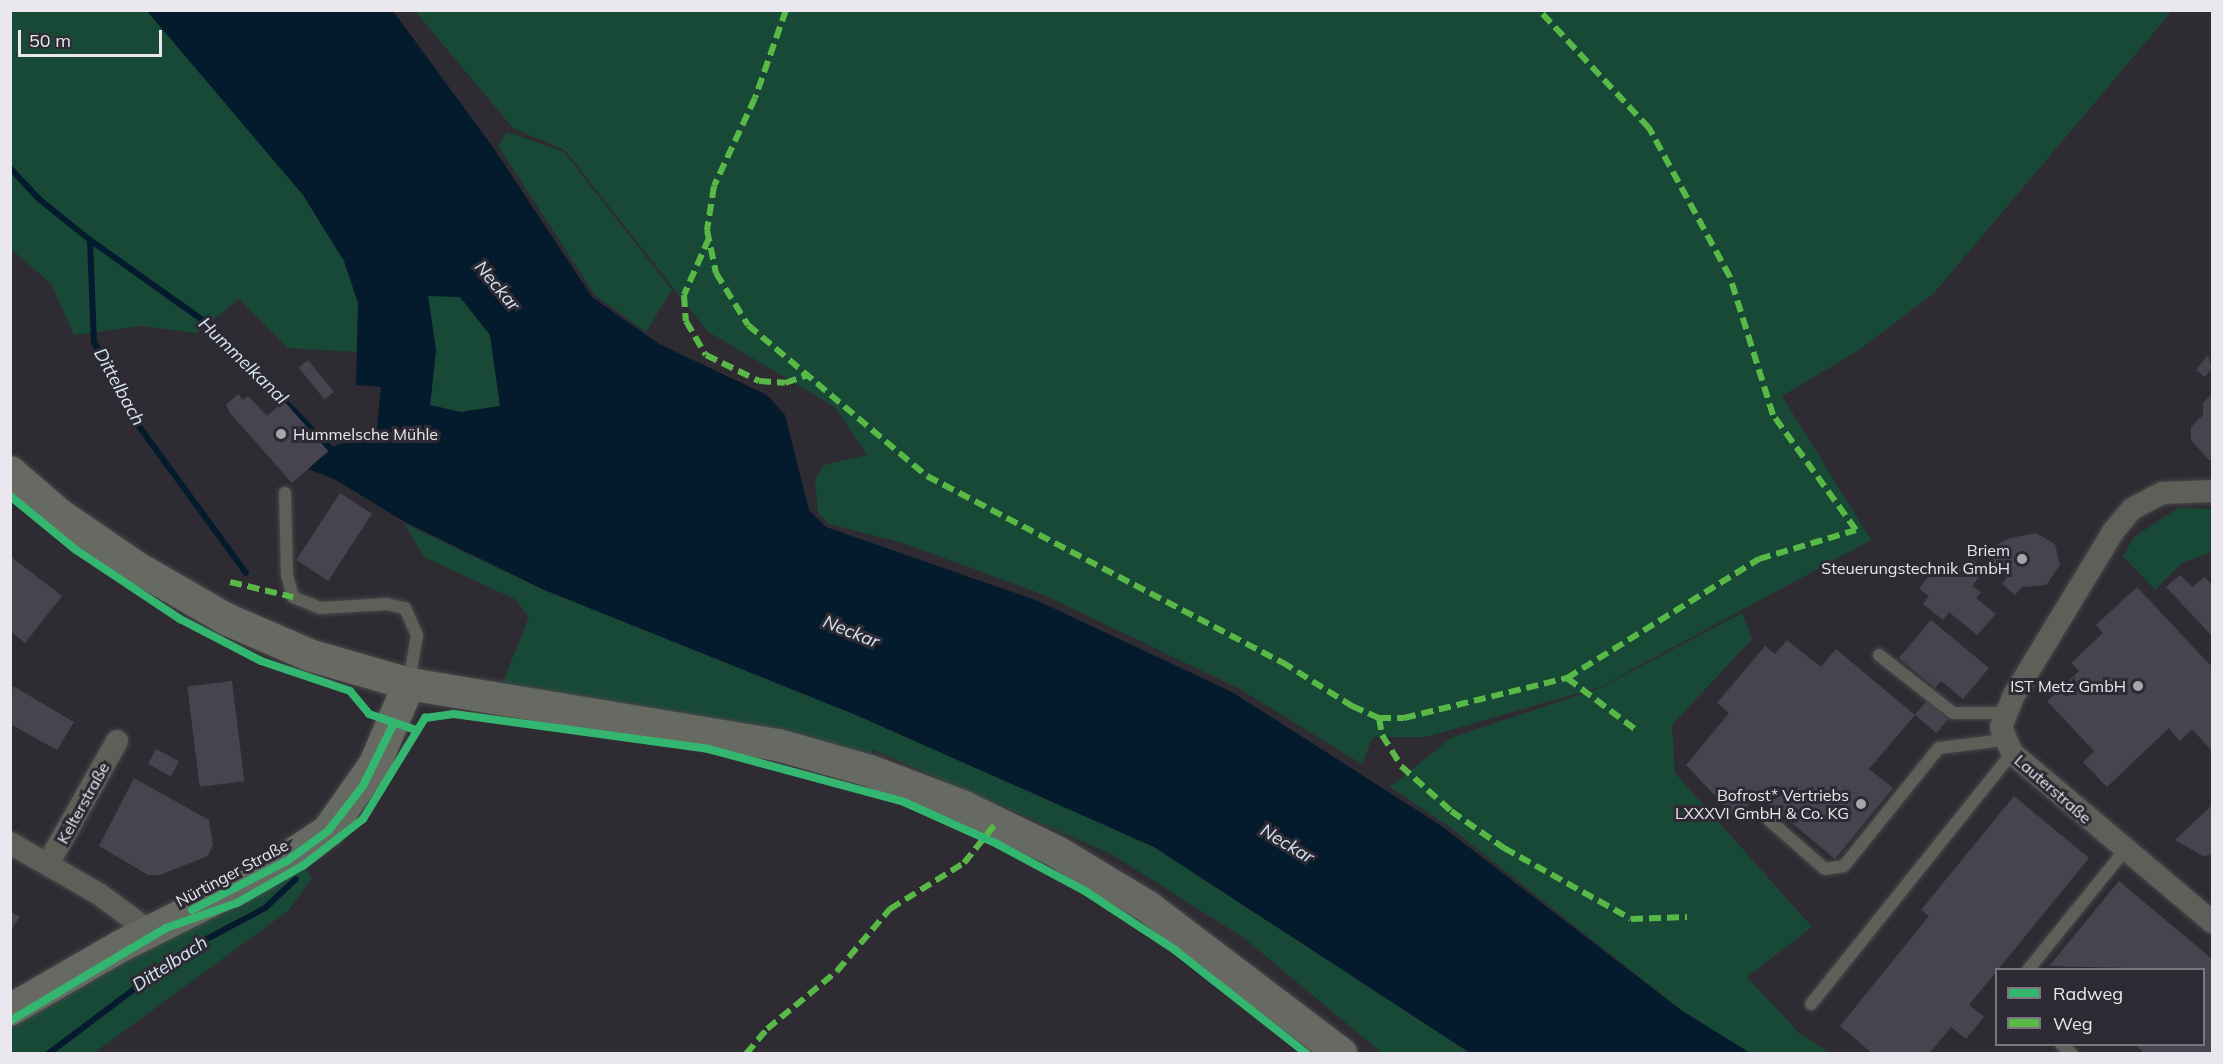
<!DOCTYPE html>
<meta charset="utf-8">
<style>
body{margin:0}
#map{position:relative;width:2223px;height:1064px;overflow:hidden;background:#2e2c32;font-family:Mulish,sans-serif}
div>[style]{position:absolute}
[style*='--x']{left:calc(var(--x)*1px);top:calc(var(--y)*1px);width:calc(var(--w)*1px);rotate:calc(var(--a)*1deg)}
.green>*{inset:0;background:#184937}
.water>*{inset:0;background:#041a2d}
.stream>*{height:6px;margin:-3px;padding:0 3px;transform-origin:3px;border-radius:3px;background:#041a2d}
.building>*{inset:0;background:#48444f;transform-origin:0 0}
.roads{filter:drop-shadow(0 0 2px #48474b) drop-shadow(0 0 2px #48474b)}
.lane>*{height:12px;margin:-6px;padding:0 6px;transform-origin:6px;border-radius:6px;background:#5d5f58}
.street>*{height:22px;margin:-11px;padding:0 11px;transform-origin:11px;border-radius:11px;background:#5d5f58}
.secondary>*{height:32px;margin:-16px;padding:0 16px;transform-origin:16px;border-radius:16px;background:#676a62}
.quiet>*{height:6px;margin-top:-3px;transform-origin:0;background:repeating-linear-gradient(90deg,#58b947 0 12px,transparent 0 18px)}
.cycleway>*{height:8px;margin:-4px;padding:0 4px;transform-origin:4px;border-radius:4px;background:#33b770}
.dots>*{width:16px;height:16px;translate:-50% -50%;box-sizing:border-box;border:3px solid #2d2a34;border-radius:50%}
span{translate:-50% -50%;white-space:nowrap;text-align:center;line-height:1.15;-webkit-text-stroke:6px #2d2a34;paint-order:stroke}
.poi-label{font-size:16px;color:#eae8ee}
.left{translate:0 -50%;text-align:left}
.right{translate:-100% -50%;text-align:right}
.street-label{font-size:16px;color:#eae8ee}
.water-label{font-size:18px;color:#d7e6f3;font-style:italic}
.frame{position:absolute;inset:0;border:12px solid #eae8ee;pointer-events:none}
.legend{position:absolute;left:1995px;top:968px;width:210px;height:78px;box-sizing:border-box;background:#2d2a34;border:2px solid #79767e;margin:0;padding:8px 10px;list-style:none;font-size:18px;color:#eae8ee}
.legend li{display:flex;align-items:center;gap:12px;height:30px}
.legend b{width:30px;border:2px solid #79767e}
.scale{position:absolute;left:18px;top:30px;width:144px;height:27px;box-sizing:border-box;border:3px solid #eae8ee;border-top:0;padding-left:8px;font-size:18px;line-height:21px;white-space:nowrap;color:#eae8ee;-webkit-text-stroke:4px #2d2a34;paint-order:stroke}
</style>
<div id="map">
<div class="green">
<i style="clip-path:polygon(11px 11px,147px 11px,303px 195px,344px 261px,358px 303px,359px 352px,288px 348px,239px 299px,196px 333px,142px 326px,74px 335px,52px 285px,11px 249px)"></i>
<i style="clip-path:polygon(415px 11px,2172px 11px,1934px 293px,1859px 350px,1782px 396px,1871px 540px,1600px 687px,1426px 737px,1373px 737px,1362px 764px,1238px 688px,1042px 594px,903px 543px,829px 524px,818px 512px,815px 479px,824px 465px,867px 455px,835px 407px,707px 331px,565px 150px,513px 128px)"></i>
<i style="clip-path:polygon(507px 132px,564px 152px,672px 290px,646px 332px,595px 295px,498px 146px)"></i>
<i style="clip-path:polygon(428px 295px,460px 297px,490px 335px,500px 406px,461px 412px,430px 406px,436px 350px)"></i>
<i style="clip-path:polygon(2178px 508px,2212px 509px,2212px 552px,2182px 563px,2155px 590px,2123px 556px,2134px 537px)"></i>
<i style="clip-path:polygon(405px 524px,542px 589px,856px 715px,1154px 847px,1470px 1053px,1382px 1053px,1244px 938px,1113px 855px,872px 749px,871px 760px,501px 687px,529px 617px,515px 599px,424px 557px)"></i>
<i style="clip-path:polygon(1742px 613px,1752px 639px,1672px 725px,1675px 773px,1812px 927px,1747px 977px,1799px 1033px,1830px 1053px,1750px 1053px,1681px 1010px,1451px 828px,1390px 787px,1451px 738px,1600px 688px)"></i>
<i style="clip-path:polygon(305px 868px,312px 878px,289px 910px,94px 1053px,11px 1054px,11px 1025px,164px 937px)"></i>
</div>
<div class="water">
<i style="clip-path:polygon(evenodd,147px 11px,393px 11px,495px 150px,592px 297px,659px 344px,767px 395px,785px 415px,809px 510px,826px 527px,1038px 601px,1232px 692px,1440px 825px,1681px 1010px,1750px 1053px,1470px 1053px,1154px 847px,856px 715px,542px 589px,405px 522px,334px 479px,308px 469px,336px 445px,352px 442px,352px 437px,376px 439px,381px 387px,356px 385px,358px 303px,344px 261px,303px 195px,147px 11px,428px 296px,460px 297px,490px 335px,500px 406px,461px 412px,430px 405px,436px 350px,428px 296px)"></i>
</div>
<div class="stream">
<i style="--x:10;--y:168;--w:42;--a:46.9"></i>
<i style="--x:39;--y:199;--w:65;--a:38.8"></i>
<i style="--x:90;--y:240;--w:148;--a:35.4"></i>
<i style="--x:211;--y:326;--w:172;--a:45.7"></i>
<i style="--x:90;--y:240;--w:102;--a:87.8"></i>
<i style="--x:94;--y:342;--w:99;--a:61.6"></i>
<i style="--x:141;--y:429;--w:178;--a:53.9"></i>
<i style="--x:48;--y:1054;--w:173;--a:-37"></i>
<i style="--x:186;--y:950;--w:89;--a:-28"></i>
<i style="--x:265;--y:908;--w:42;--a:-43.1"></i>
</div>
<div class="building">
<i style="clip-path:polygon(2208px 355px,2212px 368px,2205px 377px,2196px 370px)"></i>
<i style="left:308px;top:360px;width:41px;height:12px;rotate:51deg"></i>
<i style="clip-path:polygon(238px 394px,243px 400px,248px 396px,267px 416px,284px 401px,328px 451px,292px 483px,230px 413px,226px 405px)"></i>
<i style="clip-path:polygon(2212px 394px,2212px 460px,2209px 460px,2191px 440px,2191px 427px,2203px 415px,2203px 403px)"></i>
<i style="left:340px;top:493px;width:38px;height:80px;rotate:33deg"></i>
<i style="clip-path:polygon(2036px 533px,2055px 544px,2060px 565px,2046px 585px,2022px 587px,2015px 595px,2002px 584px,2007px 577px,1980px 553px,2010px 538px)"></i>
<i style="clip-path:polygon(10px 556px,62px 596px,25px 643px,10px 631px)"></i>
<i style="clip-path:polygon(1973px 560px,1985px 569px,1972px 586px,1981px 592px,1976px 598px,1996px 614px,1977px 635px,1949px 612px,1943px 620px,1923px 604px,1929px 596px,1919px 589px,1927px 578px,1963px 563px,1967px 567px)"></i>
<i style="clip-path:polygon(2180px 575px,2192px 587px,2205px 577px,2212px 585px,2212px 636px,2166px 587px)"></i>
<i style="clip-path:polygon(2137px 587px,2212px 667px,2212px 751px,2192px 729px,2180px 741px,2169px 728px,2107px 787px,2083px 762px,2094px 751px,2047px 701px,2079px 671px,2071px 663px,2103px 633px,2096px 625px)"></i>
<i style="clip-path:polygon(1931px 620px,1989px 668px,1963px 699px,1941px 681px,1935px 688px,1899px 658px)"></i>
<i style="clip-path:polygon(1787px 640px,1821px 667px,1836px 649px,1915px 715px,1869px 769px,1893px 788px,1835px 859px,1757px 794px,1737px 819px,1686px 765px,1729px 713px,1717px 703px,1765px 646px,1775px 654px)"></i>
<i style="left:232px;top:681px;width:101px;height:45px;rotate:83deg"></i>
<i style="clip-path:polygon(13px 686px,74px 722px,57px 750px,10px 724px)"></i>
<i style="left:1927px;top:701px;width:28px;height:18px;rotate:41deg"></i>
<i style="left:156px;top:749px;width:26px;height:17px;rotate:28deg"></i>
<i style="clip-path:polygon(134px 778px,209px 820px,213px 845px,208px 856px,160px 875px,148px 875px,99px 846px)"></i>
<i style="clip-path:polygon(2014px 796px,2089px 858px,1969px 1005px,1984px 1017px,1966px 1039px,1951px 1027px,1929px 1054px,1873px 1054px,1840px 1026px,1929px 916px,1921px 910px)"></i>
<i style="clip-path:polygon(2212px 805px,2212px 855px,2203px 856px,2175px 840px)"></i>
<i style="clip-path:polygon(2119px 881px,2212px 959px,2212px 1054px,2145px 1054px,2135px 1044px,2204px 1044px,2204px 970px,2049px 966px)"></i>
<i style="clip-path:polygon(10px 911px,20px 917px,10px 931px)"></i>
</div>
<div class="roads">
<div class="lane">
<i style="--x:285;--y:493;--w:82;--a:88.6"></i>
<i style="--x:287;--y:575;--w:23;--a:75"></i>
<i style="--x:293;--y:597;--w:29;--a:22"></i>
<i style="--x:320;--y:608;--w:67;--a:-3.4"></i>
<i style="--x:387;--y:604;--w:18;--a:13"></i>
<i style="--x:405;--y:608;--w:30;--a:66"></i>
<i style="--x:417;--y:635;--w:48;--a:99.7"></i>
<i style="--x:1879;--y:655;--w:94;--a:38.1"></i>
<i style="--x:1953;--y:713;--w:52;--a:0"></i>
<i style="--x:1769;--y:820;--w:74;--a:41.2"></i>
<i style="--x:1825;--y:869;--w:19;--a:-9"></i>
<i style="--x:1844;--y:866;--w:151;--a:-51.2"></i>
<i style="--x:1939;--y:748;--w:64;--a:-7.1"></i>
<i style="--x:2028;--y:970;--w:153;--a:-51.1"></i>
<i style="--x:1811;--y:1004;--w:322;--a:-51.3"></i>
<i style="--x:2061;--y:1044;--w:15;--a:42"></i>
</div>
<div class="street">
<i style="--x:2212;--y:491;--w:50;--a:177.7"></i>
<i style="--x:2162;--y:493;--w:34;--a:152"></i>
<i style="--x:2132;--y:509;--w:30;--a:130"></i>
<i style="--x:2113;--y:532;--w:191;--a:121.3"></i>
<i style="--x:2014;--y:695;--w:35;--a:112"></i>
<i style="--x:2001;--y:727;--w:28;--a:67"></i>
<i style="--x:2012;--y:753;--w:262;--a:40.2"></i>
<i style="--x:10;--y:843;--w:103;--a:29.8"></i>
<i style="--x:99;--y:894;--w:62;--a:36.5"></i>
<i style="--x:48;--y:864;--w:141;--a:-60.7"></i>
</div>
<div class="secondary">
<i style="--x:10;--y:472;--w:66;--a:40.7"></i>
<i style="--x:60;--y:515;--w:92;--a:34.4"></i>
<i style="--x:136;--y:567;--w:104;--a:30"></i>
<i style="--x:226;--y:619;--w:90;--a:23.4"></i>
<i style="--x:309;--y:655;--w:104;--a:16.2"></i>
<i style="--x:409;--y:684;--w:374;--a:9.4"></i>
<i style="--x:778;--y:745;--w:96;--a:15.8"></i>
<i style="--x:870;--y:771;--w:98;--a:20.8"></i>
<i style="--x:962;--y:806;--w:106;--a:25.8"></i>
<i style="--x:1057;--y:852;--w:106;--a:31.1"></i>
<i style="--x:1148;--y:907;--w:243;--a:37.2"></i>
<i style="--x:10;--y:1010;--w:126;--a:-30"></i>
<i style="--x:119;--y:947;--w:160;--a:-26.7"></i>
<i style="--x:262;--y:875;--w:79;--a:-33.7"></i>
<i style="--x:328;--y:831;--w:82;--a:-55"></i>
<i style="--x:375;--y:764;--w:87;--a:-67"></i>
</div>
</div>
<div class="quiet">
<i style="--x:786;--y:10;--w:93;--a:109.4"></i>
<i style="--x:755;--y:98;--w:97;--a:115"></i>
<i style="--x:714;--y:186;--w:45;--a:99"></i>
<i style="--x:707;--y:230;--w:44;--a:78.2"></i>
<i style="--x:716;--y:273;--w:61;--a:58.4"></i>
<i style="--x:748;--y:325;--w:234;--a:40.2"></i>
<i style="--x:927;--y:476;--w:401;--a:27.7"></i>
<i style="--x:1282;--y:662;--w:83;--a:32.2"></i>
<i style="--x:1352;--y:706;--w:30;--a:24"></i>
<i style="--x:1379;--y:718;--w:25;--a:0"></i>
<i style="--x:1404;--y:718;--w:168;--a:-13.8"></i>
<i style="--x:1567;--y:678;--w:226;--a:-31.8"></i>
<i style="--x:1759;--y:559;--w:101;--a:-16.6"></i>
<i style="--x:1856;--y:530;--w:142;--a:-125.8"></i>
<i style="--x:1773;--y:415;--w:145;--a:-107.3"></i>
<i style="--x:1730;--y:277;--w:170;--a:-118.5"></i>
<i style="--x:1649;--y:128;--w:161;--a:-133"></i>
<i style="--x:709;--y:238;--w:62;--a:113.7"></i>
<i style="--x:684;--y:295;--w:26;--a:86"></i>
<i style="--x:686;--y:321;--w:39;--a:60"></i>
<i style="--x:706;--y:355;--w:59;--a:26.1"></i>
<i style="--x:759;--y:381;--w:26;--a:4"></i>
<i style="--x:785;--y:383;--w:24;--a:-19"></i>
<i style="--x:230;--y:582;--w:65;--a:13.4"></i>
<i style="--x:1567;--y:678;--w:85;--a:36.9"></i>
<i style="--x:1379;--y:718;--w:17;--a:80"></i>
<i style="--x:1382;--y:735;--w:36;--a:58"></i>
<i style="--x:1401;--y:766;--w:67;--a:42"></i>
<i style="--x:1451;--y:811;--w:65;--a:34.9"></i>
<i style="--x:1504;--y:848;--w:145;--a:29.2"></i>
<i style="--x:1631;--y:919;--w:56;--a:-2"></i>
<i style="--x:746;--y:1054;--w:33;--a:-50"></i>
<i style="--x:767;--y:1029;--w:91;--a:-39.6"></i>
<i style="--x:837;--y:971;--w:82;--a:-49.5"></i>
<i style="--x:890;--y:909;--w:87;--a:-31.9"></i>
<i style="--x:964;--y:863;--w:53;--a:-51.2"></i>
</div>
<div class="cycleway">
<i style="--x:10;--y:496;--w:85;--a:39.3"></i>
<i style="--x:76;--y:550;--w:125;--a:33.6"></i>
<i style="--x:180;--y:619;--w:91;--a:27.4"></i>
<i style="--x:261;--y:661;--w:94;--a:18.6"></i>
<i style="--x:350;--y:691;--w:30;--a:50"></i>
<i style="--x:369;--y:714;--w:50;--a:18.8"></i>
<i style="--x:192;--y:910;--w:107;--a:-27.3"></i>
<i style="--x:287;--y:861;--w:51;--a:-36.2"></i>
<i style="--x:328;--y:831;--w:57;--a:-52.1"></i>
<i style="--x:363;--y:786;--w:70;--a:-63.8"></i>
<i style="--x:10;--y:1021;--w:182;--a:-30.8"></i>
<i style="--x:166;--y:928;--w:75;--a:-19.4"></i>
<i style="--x:237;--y:903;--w:77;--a:-29.6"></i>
<i style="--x:304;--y:865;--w:75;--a:-37.9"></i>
<i style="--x:363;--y:819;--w:119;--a:-58.5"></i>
<i style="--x:425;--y:718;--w:29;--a:-8"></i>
<i style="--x:454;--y:714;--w:256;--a:7.8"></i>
<i style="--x:708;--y:749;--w:203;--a:15.1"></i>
<i style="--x:904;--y:802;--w:102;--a:24.3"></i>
<i style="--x:997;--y:844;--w:100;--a:28.1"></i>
<i style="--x:1085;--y:891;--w:108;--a:33.2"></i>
<i style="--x:1175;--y:950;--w:168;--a:38.2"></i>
</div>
<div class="dots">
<i style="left:281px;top:434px;background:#a8a6ac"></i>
<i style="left:2022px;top:559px;background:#a8a6ac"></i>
<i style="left:2138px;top:686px;background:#a8a6ac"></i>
<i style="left:1861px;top:804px;background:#a8a6ac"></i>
</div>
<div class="poi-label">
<span class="left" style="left:293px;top:434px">Hummelsche Mühle</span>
<span class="right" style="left:2010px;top:559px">Briem<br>Steuerungstechnik GmbH</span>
<span class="right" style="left:2126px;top:686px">IST Metz GmbH</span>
<span class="right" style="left:1849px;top:804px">Bofrost* Vertriebs<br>LXXXVI GmbH &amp; Co. KG</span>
</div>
<div class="street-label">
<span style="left:2053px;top:789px;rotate:41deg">Lauterstraße</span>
<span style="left:83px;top:803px;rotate:-61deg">Kelterstraße</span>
<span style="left:232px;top:873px;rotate:-28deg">Nürtinger Straße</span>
</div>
<div class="water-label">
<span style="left:497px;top:286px;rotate:50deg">Neckar</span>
<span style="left:243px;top:361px;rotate:44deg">Hummelkanal</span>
<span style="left:119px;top:387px;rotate:61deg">Dittelbach</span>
<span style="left:851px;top:632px;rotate:22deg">Neckar</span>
<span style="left:1287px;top:844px;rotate:31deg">Neckar</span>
<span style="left:170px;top:964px;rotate:-33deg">Dittelbach</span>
</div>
<div class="frame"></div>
<ul class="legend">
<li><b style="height:8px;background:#33b770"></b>Radweg</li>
<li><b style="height:8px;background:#58b947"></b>Weg</li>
</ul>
<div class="scale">50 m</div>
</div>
